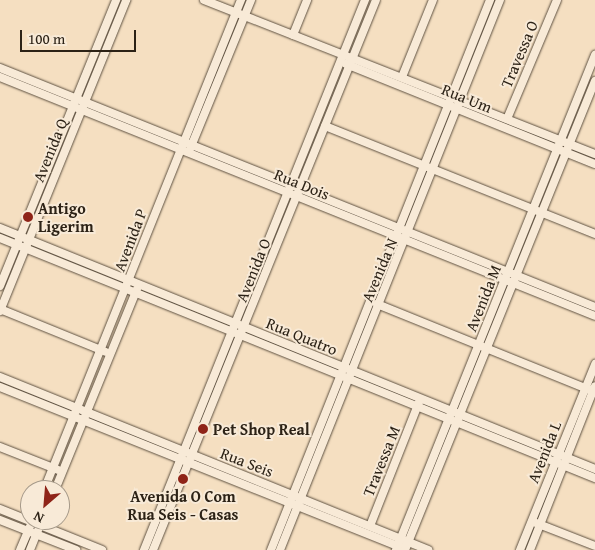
<!DOCTYPE html>
<style>
body{margin:0}
#map{position:relative;width:595px;height:550px;overflow:hidden;background:#f5dfc1;font-family:"Gentium Book Plus",serif}
div>[style]{position:absolute}
[style*='--x']{left:calc(var(--x)*1px);top:calc(var(--y)*1px);width:calc(var(--w)*1px);rotate:calc(var(--a)*1deg)}
.roads{filter:drop-shadow(0 0 1px #5e5141) drop-shadow(0 0 1px #5e5141)}
.minor>*{height:8px;margin:-4px;padding:0 4px;transform-origin:4px;border-radius:4px;background:#f8ead7}
.dots>*{width:14px;height:14px;translate:-50% -50%;box-sizing:border-box;border:2px solid #f8ead7;border-radius:50%}
span{translate:-50% -50%;white-space:nowrap;text-align:center;line-height:1.15;-webkit-text-stroke:4px #f8ead7;paint-order:stroke}
.street-label{font-size:16px;color:#2c2216}
.poi-label{font-size:16px;color:#2c2216;font-weight:700}
.left{translate:0 -50%;text-align:left}
.north{position:absolute;left:20px;top:480px;width:50px;height:50px;box-sizing:border-box;background:#f8ead7;border:1px solid #a69a8a;border-radius:50%;rotate:207deg;font-size:14px;font-weight:700;line-height:20px;text-align:center;color:#2c2216}
.north::after{content:'';display:block;margin:auto;width:18px;height:22px;background:#8f2418;clip-path:polygon(50% 0,100% 100%,50% 72%,0 100%)}
.scale{position:absolute;left:20px;top:30px;width:116px;height:22px;box-sizing:border-box;border:2px solid #2c2216;border-top:0;padding-left:6px;font-size:15px;line-height:18px;white-space:nowrap;color:#2c2216;-webkit-text-stroke:4px #f8ead7;paint-order:stroke}
</style>
<div id="map">
<div class="roads">
<div class="minor">
<i style="--x:204;--y:0;--w:420;--a:21.5"></i>
<i style="--x:293;--y:35;--w:38;--a:-68"></i>
<i style="--x:346;--y:64;--w:268;--a:21.9"></i>
<i style="--x:0;--y:68;--w:641;--a:21.88"></i>
<i style="--x:0;--y:77;--w:641;--a:21.88"></i>
<i style="--x:402;--y:77;--w:83;--a:-68.1"></i>
<i style="--x:507;--y:119;--w:129;--a:-67.2"></i>
<i style="--x:325;--y:126;--w:291;--a:21.8"></i>
<i style="--x:190;--y:149;--w:161;--a:-67.7"></i>
<i style="--x:0;--y:228;--w:642;--a:22.05"></i>
<i style="--x:0;--y:238;--w:642;--a:21.97"></i>
<i style="--x:0;--y:286;--w:309;--a:-67.9"></i>
<i style="--x:377;--y:304;--w:235;--a:22"></i>
<i style="--x:0;--y:309;--w:114;--a:22.1"></i>
<i style="--x:0;--y:311;--w:336;--a:-67.9"></i>
<i style="--x:0;--y:377;--w:462;--a:22"></i>
<i style="--x:0;--y:387;--w:433;--a:21.8"></i>
<i style="--x:0;--y:447;--w:62;--a:21.6"></i>
<i style="--x:44;--y:490;--w:528;--a:-68.1"></i>
<i style="--x:55;--y:490;--w:217;--a:-67.8"></i>
<i style="--x:0;--y:509;--w:110;--a:21.9"></i>
<i style="--x:0;--y:520;--w:82;--a:21.5"></i>
<i style="--x:536;--y:523;--w:63;--a:21.3"></i>
<i style="--x:370;--y:526;--w:133;--a:-68.4"></i>
<i style="--x:20;--y:550;--w:26;--a:-67"></i>
<i style="--x:30;--y:550;--w:32;--a:-68"></i>
<i style="--x:144;--y:550;--w:593;--a:-68.11"></i>
<i style="--x:153;--y:550;--w:593;--a:-67.93"></i>
<i style="--x:271;--y:550;--w:592;--a:-68.29"></i>
<i style="--x:280;--y:550;--w:592;--a:-68.2"></i>
<i style="--x:396;--y:550;--w:534;--a:-68.1"></i>
<i style="--x:405;--y:550;--w:506;--a:-67.95"></i>
<i style="--x:520;--y:550;--w:201;--a:-68"></i>
<i style="--x:530;--y:550;--w:176;--a:-68.4"></i>
</div>
</div>
<div class="dots">
<i style="left:28px;top:217px;background:#8f2418"></i>
<i style="left:203px;top:429px;background:#8f2418"></i>
<i style="left:183px;top:479px;background:#8f2418"></i>
</div>
<div class="street-label">
<span style="left:519px;top:54px;rotate:-67deg">Travessa O</span>
<span style="left:467px;top:98px;rotate:22deg">Rua Um</span>
<span style="left:50px;top:150px;rotate:-68deg">Avenida Q</span>
<span style="left:302px;top:184px;rotate:22deg">Rua Dois</span>
<span style="left:130px;top:240px;rotate:-69deg">Avenida P</span>
<span style="left:253px;top:270px;rotate:-68deg">Avenida O</span>
<span style="left:379px;top:270px;rotate:-67deg">Avenida N</span>
<span style="left:483px;top:298px;rotate:-68deg">Avenida M</span>
<span style="left:302px;top:336px;rotate:22deg">Rua Quatro</span>
<span style="left:544px;top:452px;rotate:-68deg">Avenida L</span>
<span style="left:381px;top:461px;rotate:-68deg">Travessa M</span>
<span style="left:247px;top:462px;rotate:21deg">Rua Seis</span>
</div>
<div class="poi-label">
<span class="left" style="left:38px;top:217px">Antigo<br>Ligerim</span>
<span class="left" style="left:213px;top:429px">Pet Shop Real</span>
<span style="left:183px;top:505px">Avenida O Com<br>Rua Seis - Casas</span>
</div>
<div class="north">N</div>
<div class="scale">100 m</div>
</div>
